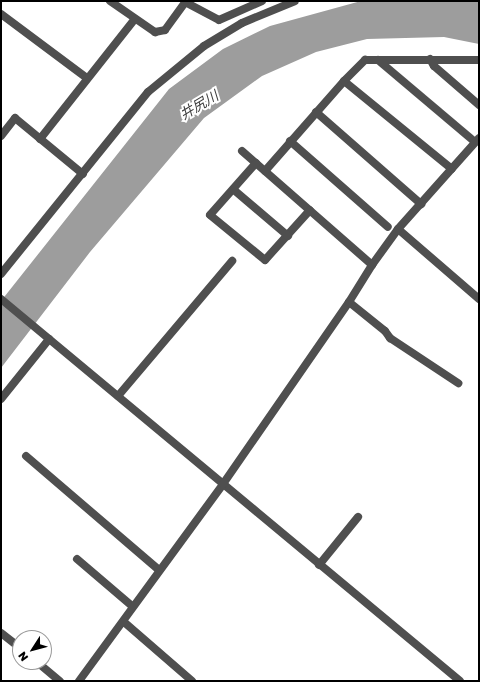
<!DOCTYPE html>
<meta charset="utf-8">
<style>
body{margin:0}
#map{position:relative;width:480px;height:682px;overflow:hidden;background:#fff;font-family:"Golos Text","Noto Sans JP",sans-serif}
div>[style]{position:absolute}
[style*='--x']{left:calc(var(--x)*1px);top:calc(var(--y)*1px);width:calc(var(--w)*1px);rotate:calc(var(--a)*1deg)}
.water>*{inset:0;background:#9d9d9d}
.minor>*{height:8px;margin:-4px;padding:0 4px;transform-origin:4px;border-radius:4px;background:#4f4f4f}
span{translate:-50% -50%;white-space:nowrap;text-align:center;line-height:1.15;-webkit-text-stroke:4px #fff;paint-order:stroke}
.water-label{font-size:14px;color:#3e3e3e;font-style:italic}
.frame{position:absolute;inset:0;border:2px solid #000;pointer-events:none}
.north{position:absolute;left:12px;top:630px;width:40px;height:40px;box-sizing:border-box;background:#fff;border:1px solid #999;border-radius:50%;rotate:234deg;font-size:11px;font-weight:700;line-height:16px;text-align:center;color:#000}
.north::after{content:'';display:block;margin:auto;width:14px;height:18px;background:#000;clip-path:polygon(50% 0,100% 100%,50% 72%,0 100%)}
</style>
<div id="map">
<div class="water">
<i style="clip-path:polygon(361px 1px,479px 2px,479px 44px,444px 37px,367px 39px,316px 52px,262px 76px,204px 118px,90px 252px,1px 368px,1px 301px,169px 89px,223px 49px,270px 26px)"></i>
</div>
<div class="minor">
<i style="--x:110;--y:1;--w:55;--a:34.6"></i>
<i style="--x:155;--y:32;--w:10;--a:-11"></i>
<i style="--x:165;--y:30;--w:36;--a:-54"></i>
<i style="--x:185;--y:2;--w:38;--a:28"></i>
<i style="--x:219;--y:20;--w:47;--a:-23.8"></i>
<i style="--x:1;--y:14;--w:107;--a:36.7"></i>
<i style="--x:430;--y:59;--w:8;--a:60"></i>
<i style="--x:434;--y:66;--w:60;--a:40.9"></i>
<i style="--x:378;--y:60;--w:127;--a:40.2"></i>
<i style="--x:344;--y:81;--w:139;--a:39.2"></i>
<i style="--x:316;--y:112;--w:140;--a:41.2"></i>
<i style="--x:1;--y:136;--w:23;--a:-52"></i>
<i style="--x:15;--y:118;--w:88;--a:39.5"></i>
<i style="--x:40;--y:139;--w:152;--a:-51.7"></i>
<i style="--x:290;--y:141;--w:130;--a:41.3"></i>
<i style="--x:242;--y:151;--w:173;--a:41.2"></i>
<i style="--x:256;--y:163;--w:69;--a:131.5"></i>
<i style="--x:210;--y:215;--w:71;--a:39.3"></i>
<i style="--x:265;--y:260;--w:67;--a:-48"></i>
<i style="--x:265;--y:171;--w:120;--a:-48.7"></i>
<i style="--x:344;--y:81;--w:30;--a:-45"></i>
<i style="--x:365;--y:60;--w:114;--a:0"></i>
<i style="--x:234;--y:190;--w:71;--a:40.4"></i>
<i style="--x:398;--y:229;--w:107;--a:40.8"></i>
<i style="--x:1;--y:274;--w:234;--a:-51.1"></i>
<i style="--x:148;--y:92;--w:72;--a:-39.4"></i>
<i style="--x:204;--y:46;--w:44;--a:-31.2"></i>
<i style="--x:242;--y:23;--w:57;--a:-22.5"></i>
<i style="--x:1;--y:299;--w:597;--a:39.77"></i>
<i style="--x:349;--y:302;--w:46;--a:38.9"></i>
<i style="--x:385;--y:331;--w:9;--a:54"></i>
<i style="--x:390;--y:338;--w:82;--a:33.5"></i>
<i style="--x:118;--y:396;--w:177;--a:-49.8"></i>
<i style="--x:1;--y:399;--w:77;--a:-51.3"></i>
<i style="--x:26;--y:456;--w:175;--a:40.6"></i>
<i style="--x:77;--y:559;--w:72;--a:40.5"></i>
<i style="--x:319;--y:565;--w:62;--a:-50.9"></i>
<i style="--x:124;--y:622;--w:90;--a:40.9"></i>
<i style="--x:1;--y:633;--w:24;--a:38"></i>
<i style="--x:37;--y:662;--w:30;--a:40"></i>
<i style="--x:79;--y:681;--w:244;--a:-53.8"></i>
<i style="--x:223;--y:484;--w:221;--a:-55.3"></i>
<i style="--x:349;--y:302;--w:44;--a:-58.1"></i>
<i style="--x:372;--y:265;--w:44;--a:-54.2"></i>
<i style="--x:398;--y:229;--w:122;--a:-48.3"></i>
</div>
<div class="water-label">
<span style="left:199px;top:105px;rotate:-31deg">井尻川</span>
</div>
<div class="frame"></div>
<div class="north">N</div>
</div>
